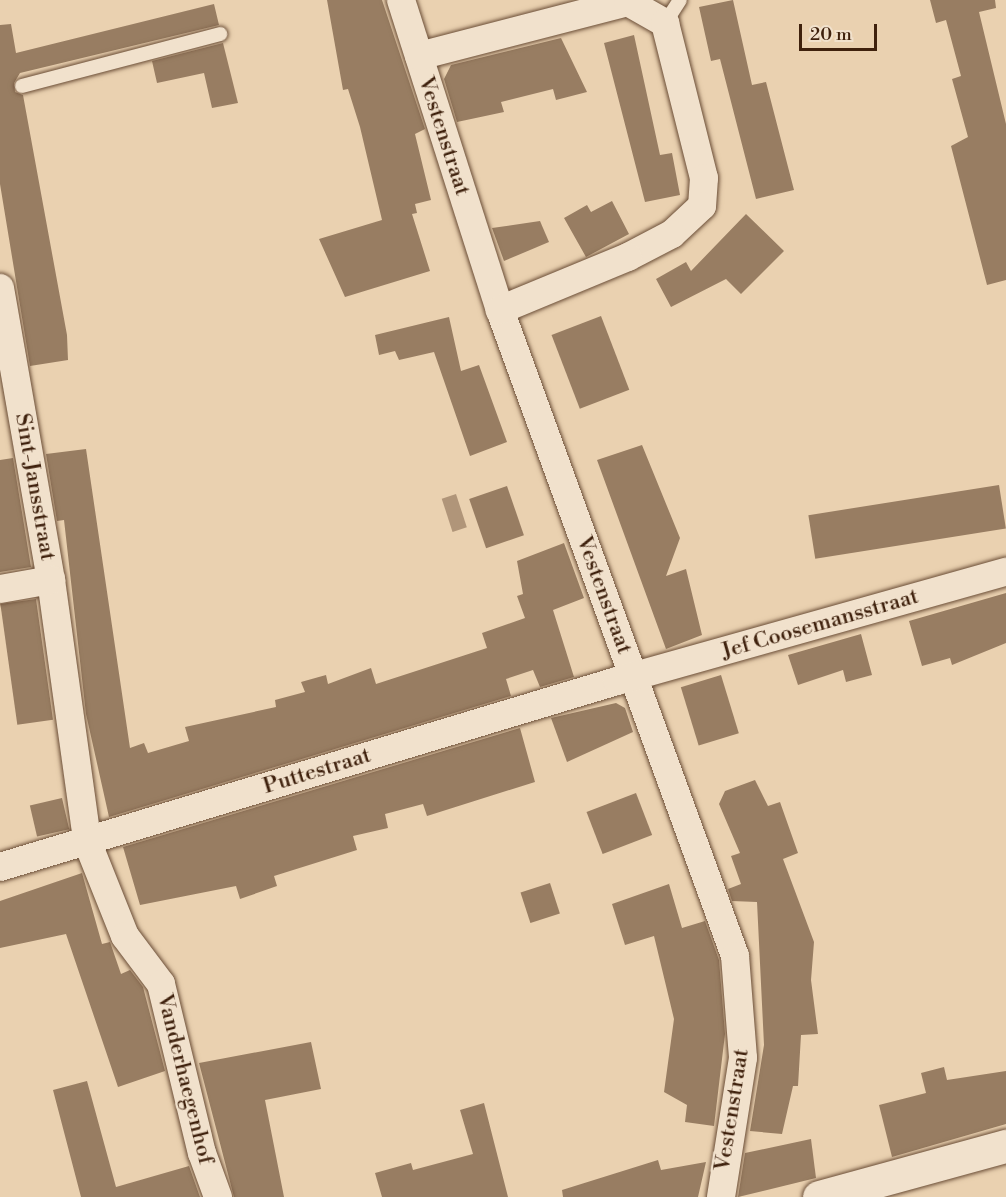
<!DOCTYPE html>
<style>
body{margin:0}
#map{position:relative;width:1006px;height:1197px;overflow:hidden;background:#ead1b0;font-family:"Libre Bodoni",serif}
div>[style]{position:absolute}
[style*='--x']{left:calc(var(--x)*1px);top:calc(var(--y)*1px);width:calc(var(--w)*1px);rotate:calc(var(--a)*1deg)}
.water>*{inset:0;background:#b09579;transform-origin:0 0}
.building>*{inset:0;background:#987d62;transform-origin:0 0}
.roads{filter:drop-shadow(0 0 2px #6a4d36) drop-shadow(0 0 2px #6a4d36)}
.lane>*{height:14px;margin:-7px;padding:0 7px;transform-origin:7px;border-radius:7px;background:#f1e1cc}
.street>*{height:28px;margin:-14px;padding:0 14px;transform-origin:14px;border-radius:14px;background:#f1e1cc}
.secondary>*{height:33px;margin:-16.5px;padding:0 16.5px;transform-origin:16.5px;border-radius:16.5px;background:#f1e1cc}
span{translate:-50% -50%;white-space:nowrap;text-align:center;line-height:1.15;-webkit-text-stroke:4.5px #f1e1cc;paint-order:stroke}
.street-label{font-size:22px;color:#3f210d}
.scale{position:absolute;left:799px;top:24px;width:78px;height:27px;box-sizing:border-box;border:3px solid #3f210d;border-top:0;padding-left:8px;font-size:18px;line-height:21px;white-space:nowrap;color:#3f210d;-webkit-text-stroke:4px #f1e1cc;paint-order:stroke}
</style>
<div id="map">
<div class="water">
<i style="left:456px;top:494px;width:35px;height:15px;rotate:72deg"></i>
</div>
<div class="building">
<i style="clip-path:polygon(327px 0,382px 0,425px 129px,415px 134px,431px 200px,415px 204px,417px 213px,412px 214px,430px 271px,345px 297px,319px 239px,382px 220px,360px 127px,348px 89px,343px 90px)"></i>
<i style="clip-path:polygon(733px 0,752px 85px,766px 82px,794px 190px,756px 199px,720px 59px,711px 61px,699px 7px)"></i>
<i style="clip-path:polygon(930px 0,995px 0,996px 8px,979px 12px,1006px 124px,1006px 280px,987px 285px,951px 146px,968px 137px,952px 79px,961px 76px,946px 20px,936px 23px)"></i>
<i style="clip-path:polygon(214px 4px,219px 25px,20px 73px,14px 83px,15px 92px,23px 95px,67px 335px,68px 360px,30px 366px,0 184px,0 25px,11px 24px,16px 53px)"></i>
<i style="clip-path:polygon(634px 35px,660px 155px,672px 153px,680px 195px,645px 202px,604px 43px)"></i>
<i style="clip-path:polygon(561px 38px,587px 92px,556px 100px,553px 89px,501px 102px,504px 112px,457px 122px,444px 79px,451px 65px)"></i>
<i style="clip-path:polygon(223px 43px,238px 103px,212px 108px,204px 73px,157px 83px,152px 61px)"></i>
<i style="clip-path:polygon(612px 201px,629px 234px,586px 257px,564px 218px,587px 205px,591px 212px)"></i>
<i style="clip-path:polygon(746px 214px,784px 251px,741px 294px,726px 279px,671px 307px,656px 279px,686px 262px,691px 271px)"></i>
<i style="clip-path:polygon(540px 221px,549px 242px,504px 261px,492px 228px)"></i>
<i style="left:601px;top:316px;width:79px;height:53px;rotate:69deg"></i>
<i style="clip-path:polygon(449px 317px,461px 371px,479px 365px,507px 442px,470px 456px,434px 352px,399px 360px,395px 351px,379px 355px,375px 335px)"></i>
<i style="clip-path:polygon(642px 445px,680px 538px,666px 576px,686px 569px,702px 635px,666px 649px,597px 460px)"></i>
<i style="clip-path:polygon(86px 449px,130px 748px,144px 743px,148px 753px,189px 741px,185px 727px,276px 707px,275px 700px,305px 692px,301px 682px,326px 675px,328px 684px,371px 668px,376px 684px,487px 648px,482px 633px,525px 618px,517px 596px,523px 594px,517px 561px,564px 543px,584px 598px,553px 610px,574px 677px,540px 687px,533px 670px,506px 679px,511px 696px,109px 817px,86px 714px,64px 520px,57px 521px,46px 454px)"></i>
<i style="clip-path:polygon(13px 458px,31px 567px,0 572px,0 460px)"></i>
<i style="left:999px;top:485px;width:44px;height:193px;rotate:81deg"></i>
<i style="left:507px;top:486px;width:52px;height:40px;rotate:71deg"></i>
<i style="clip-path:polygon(1006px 593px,1006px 643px,952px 665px,950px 658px,922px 666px,909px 621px)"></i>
<i style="left:36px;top:599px;width:122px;height:36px;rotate:82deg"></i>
<i style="clip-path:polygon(861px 634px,872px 675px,846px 682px,843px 670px,798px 685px,788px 655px)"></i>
<i style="left:721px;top:675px;width:61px;height:42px;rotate:73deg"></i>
<i style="clip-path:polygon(616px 703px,625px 708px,633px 732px,567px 762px,551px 718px)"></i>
<i style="clip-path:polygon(520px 728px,535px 782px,427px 816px,423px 804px,385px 814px,388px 828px,353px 836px,357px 850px,274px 876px,277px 886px,240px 899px,236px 886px,140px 905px,123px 847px)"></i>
<i style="clip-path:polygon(755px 780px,768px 806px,780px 802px,798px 853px,783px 859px,814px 942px,811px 980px,818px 1034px,801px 1035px,798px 1086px,793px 1086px,782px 1134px,750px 1131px,764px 1045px,757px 902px,732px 901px,728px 889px,741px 884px,731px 856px,740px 853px,719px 804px,725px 791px)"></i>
<i style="left:636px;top:793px;width:45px;height:53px;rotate:69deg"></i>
<i style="left:62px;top:798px;width:32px;height:33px;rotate:77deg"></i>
<i style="clip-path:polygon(82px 873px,102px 944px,110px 942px,121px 974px,130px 970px,143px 987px,165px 1071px,118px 1087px,66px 934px,0 948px,0 901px)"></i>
<i style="left:550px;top:883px;width:32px;height:31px;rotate:72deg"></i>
<i style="clip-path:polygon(669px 884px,682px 928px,705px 921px,719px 960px,725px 1034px,714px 1126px,685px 1122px,687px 1105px,664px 1092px,674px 1019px,654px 936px,625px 945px,612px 904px)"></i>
<i style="clip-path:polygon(311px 1042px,321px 1089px,265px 1100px,284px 1197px,234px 1197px,199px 1063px)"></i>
<i style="clip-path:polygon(944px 1067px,947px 1080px,1006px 1071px,1006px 1124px,892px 1157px,879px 1105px,926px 1093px,921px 1073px)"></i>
<i style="clip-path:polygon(87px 1081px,116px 1187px,189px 1166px,200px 1197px,81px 1197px,53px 1090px)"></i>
<i style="clip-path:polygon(484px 1103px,508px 1197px,382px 1197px,375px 1173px,411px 1163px,413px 1170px,473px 1154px,460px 1110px)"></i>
<i style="clip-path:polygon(811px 1139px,816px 1178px,738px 1197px,745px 1153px)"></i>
<i style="clip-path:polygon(658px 1160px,661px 1170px,706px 1162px,698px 1197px,563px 1197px,562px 1190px)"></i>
</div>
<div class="roads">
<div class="lane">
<i style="--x:665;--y:23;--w:27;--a:-57"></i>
<i style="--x:22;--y:86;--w:205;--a:-14.7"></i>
</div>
<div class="street">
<i style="--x:401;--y:0;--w:325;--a:72.3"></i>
<i style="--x:500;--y:310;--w:687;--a:70.01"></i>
<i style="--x:735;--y:956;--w:102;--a:85.5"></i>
<i style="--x:743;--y:1058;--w:141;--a:99"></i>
<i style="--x:419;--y:56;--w:216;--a:-14.5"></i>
<i style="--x:628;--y:2;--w:43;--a:29.6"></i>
<i style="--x:665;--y:23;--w:160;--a:75.9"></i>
<i style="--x:704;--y:178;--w:28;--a:94"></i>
<i style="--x:702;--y:206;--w:41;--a:137"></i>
<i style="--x:672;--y:234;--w:50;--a:152.4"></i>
<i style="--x:628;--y:257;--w:139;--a:157.5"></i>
<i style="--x:0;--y:288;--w:296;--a:80.1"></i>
<i style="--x:51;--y:580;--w:263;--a:82.1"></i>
<i style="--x:0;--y:589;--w:52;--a:-10"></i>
<i style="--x:87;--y:841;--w:102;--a:68.2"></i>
<i style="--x:125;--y:936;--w:60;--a:53.1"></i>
<i style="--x:161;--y:984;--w:174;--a:76.4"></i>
<i style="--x:202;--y:1153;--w:47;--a:70"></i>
<i style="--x:0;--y:867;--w:644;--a:-16.78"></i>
<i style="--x:617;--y:681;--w:404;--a:-15.7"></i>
</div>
<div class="secondary">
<i style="--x:819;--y:1197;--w:194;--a:-15.3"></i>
</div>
</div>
<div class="street-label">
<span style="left:444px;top:136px;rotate:72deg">Vestenstraat</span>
<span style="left:35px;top:487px;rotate:80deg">Sint-Jansstraat</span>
<span style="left:604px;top:595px;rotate:70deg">Vestenstraat</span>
<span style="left:820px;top:624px;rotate:-16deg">Jef Coosemansstraat</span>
<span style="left:317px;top:771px;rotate:-17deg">Puttestraat</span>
<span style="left:185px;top:1079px;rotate:76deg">Vanderhaegenhof</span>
<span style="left:732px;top:1110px;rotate:-81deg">Vestenstraat</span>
</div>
<div class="scale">20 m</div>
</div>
